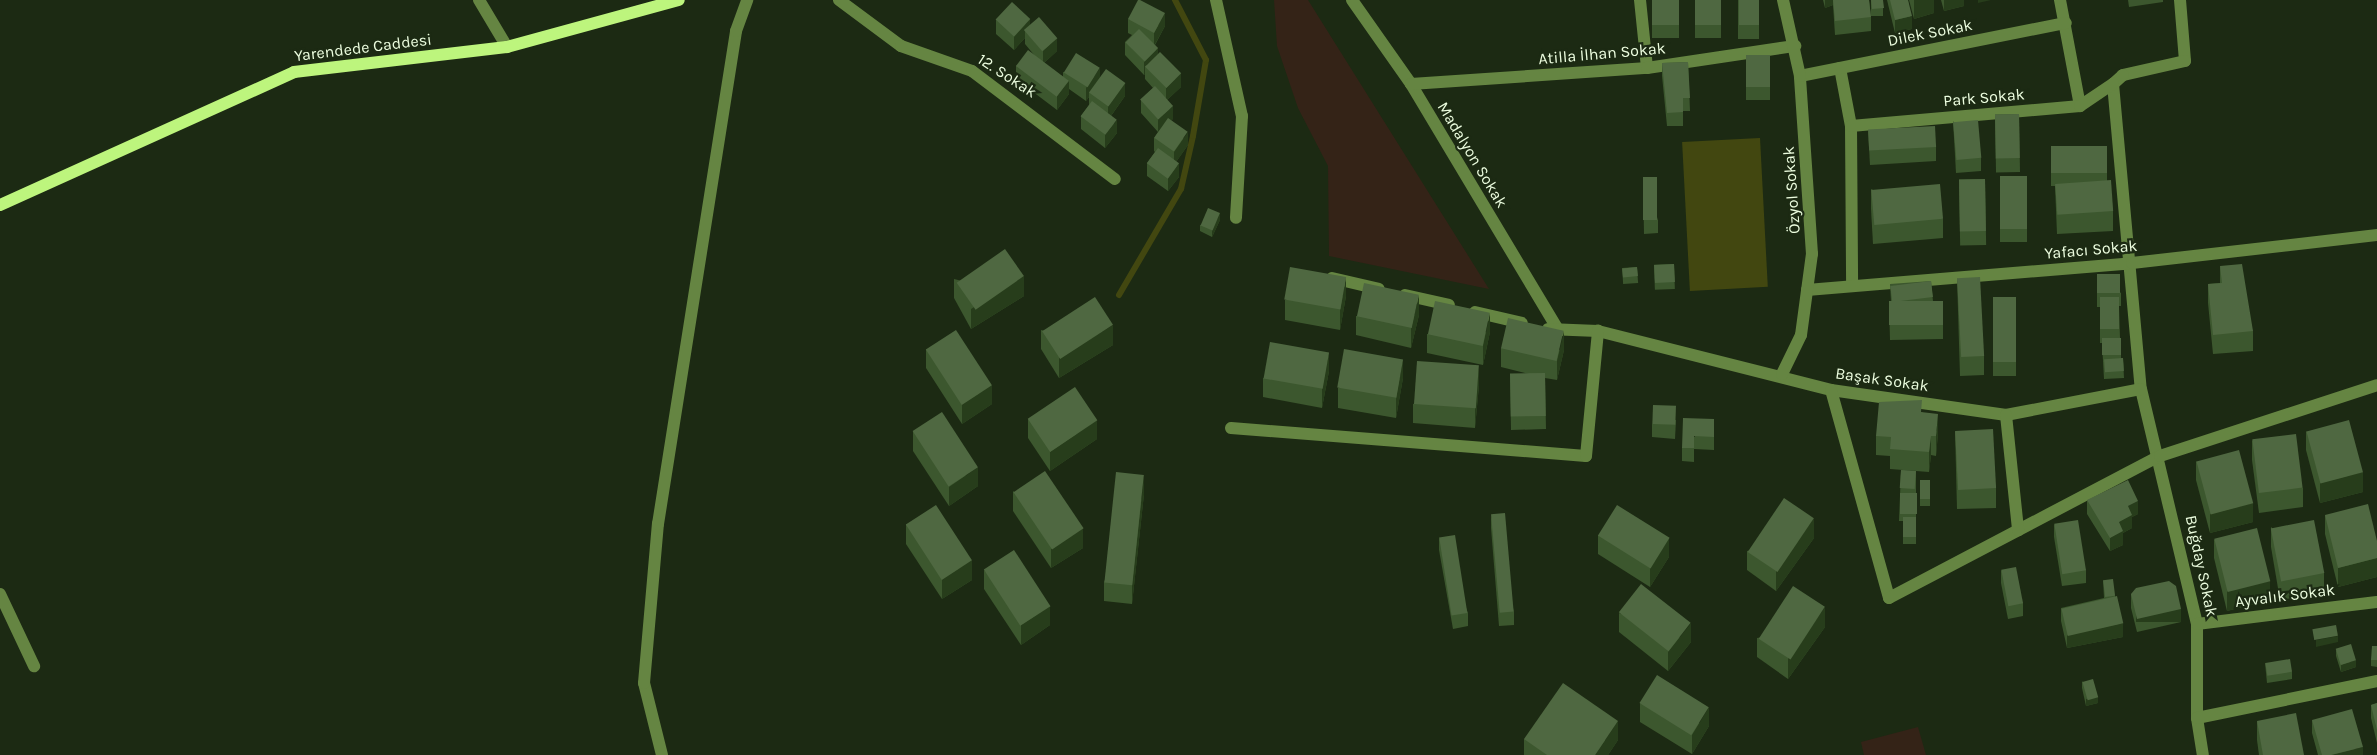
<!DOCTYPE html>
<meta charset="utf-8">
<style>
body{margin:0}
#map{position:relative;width:2377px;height:755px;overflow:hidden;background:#1c2a13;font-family:Karla,sans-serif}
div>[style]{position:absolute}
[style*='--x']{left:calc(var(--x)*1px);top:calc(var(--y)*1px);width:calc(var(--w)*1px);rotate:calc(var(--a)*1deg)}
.green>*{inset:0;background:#342317}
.water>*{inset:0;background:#424710;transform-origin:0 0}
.stream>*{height:6px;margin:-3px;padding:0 3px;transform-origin:3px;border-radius:3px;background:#424710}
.street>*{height:12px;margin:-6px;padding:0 6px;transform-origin:6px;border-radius:6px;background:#658542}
.secondary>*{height:12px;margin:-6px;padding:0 6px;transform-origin:6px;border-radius:6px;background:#bdf57d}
.wall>*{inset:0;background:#3c572e;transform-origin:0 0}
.shaded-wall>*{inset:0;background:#273d1b;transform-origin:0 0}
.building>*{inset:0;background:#4f6841;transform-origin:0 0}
span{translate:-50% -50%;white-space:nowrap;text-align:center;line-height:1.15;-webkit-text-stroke:4.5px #1c2a13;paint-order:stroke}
.street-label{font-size:16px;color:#ecfddf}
</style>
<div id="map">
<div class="green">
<i style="clip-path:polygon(1274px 0,1308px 0,1489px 289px,1329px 256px,1328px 166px,1298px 108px,1277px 46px)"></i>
<i style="clip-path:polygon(1918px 727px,1926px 755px,1864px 755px,1861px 742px)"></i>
</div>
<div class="water">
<i style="left:1760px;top:138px;width:149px;height:78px;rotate:87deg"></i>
</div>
<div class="stream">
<i style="--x:1119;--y:295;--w:123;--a:-59.7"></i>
<i style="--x:1181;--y:189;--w:54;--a:-77.2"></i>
<i style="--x:1193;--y:136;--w:77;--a:-80.3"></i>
<i style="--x:1206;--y:60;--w:68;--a:-117.3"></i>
</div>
<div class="street">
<i style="--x:479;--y:0;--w:55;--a:59.2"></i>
<i style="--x:839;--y:0;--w:77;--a:36.6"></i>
<i style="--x:901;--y:46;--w:75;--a:19.4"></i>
<i style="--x:972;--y:71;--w:179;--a:37.1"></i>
<i style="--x:1216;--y:0;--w:119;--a:77.4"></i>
<i style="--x:1242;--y:116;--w:102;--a:93.4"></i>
<i style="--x:1352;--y:0;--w:103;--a:54.9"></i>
<i style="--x:1411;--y:84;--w:288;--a:59.1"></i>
<i style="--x:1640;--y:0;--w:68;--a:84.1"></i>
<i style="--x:2060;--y:0;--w:108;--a:79.3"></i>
<i style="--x:2180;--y:0;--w:61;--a:85.3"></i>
<i style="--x:2185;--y:61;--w:64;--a:167.3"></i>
<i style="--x:2123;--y:75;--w:13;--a:138"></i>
<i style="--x:2113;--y:84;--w:306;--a:84.8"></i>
<i style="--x:2141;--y:389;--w:242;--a:76.6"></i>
<i style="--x:2197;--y:624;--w:94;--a:90"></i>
<i style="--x:2197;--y:718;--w:37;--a:81"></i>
<i style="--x:1840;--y:68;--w:59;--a:79.3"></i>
<i style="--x:1851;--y:126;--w:160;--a:89.6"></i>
<i style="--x:1800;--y:76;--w:271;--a:-11.3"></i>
<i style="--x:1411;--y:84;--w:237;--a:-3.9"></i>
<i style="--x:1647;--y:68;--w:150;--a:-8.5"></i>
<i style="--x:1851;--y:126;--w:230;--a:-5"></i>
<i style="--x:2080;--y:106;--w:40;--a:-34"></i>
<i style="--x:1332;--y:278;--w:48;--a:13.2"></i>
<i style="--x:1807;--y:290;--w:326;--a:-4.7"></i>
<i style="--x:2132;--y:263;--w:247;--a:-6.5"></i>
<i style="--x:1405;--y:295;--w:45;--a:12.8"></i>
<i style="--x:1475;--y:312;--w:48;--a:13.2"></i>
<i style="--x:1548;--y:329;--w:50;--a:2.3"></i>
<i style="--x:1598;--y:331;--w:240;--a:14.2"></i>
<i style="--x:1831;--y:390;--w:177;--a:8.1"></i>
<i style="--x:2006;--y:415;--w:137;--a:-10.9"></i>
<i style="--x:1782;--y:374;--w:43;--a:-64"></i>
<i style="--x:1801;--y:335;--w:82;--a:-82.3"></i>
<i style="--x:1812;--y:254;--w:178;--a:-93.9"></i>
<i style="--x:1800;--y:76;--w:78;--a:-102.6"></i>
<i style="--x:1831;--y:390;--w:216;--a:74.4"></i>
<i style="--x:1889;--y:598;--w:306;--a:-27.7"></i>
<i style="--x:2160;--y:456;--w:228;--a:-18.1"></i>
<i style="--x:2006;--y:415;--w:116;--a:84"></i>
<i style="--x:1231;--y:428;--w:356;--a:4.5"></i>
<i style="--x:1586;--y:456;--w:126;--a:-84.5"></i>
<i style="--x:0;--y:594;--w:80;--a:64.7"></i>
<i style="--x:2197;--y:624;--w:181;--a:-7"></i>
<i style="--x:2197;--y:718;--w:184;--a:-11.6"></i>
<i style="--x:662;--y:755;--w:74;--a:-104"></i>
<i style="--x:644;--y:683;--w:160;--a:-85"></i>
<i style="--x:658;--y:524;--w:499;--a:-81"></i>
<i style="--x:736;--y:31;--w:33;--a:-70"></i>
</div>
<div class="secondary">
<i style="--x:0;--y:205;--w:323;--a:-24.3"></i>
<i style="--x:294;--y:72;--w:214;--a:-6.7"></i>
<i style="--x:507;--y:47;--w:178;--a:-15.3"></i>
</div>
<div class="wall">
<i style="left:1652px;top:0;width:27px;height:38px"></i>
<i style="left:1695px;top:0;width:26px;height:38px"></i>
<i style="left:1738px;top:0;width:21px;height:39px"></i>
<i style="clip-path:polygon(1823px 0,1869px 0,1871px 17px,1871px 31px,1835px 35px,1833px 5px,1825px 8px)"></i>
<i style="left:1871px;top:0;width:12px;height:16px"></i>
<i style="clip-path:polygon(1887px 0,1908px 0,1912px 29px,1895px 33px)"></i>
<i style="clip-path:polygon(1909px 0,1934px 0,1934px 13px,1914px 19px)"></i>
<i style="clip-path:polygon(1941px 0,1964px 0,1964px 6px,1944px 11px)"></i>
<i style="clip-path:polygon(2128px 0,2163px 0,2163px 2px,2129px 7px)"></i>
<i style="clip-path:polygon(1128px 19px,1165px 26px,1155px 45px,1158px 54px,1181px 87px,1167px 100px,1173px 119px,1171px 120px,1188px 145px,1176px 162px,1179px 177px,1168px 191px,1147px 176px,1147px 163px,1155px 152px,1154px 151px,1154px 138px,1158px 132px,1141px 113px,1141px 100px,1153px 88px,1145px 79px,1145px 74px,1144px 75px,1125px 55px,1125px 42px,1132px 35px,1128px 33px)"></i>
<i style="clip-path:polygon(996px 20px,1030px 25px,1057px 51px,1044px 63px,1063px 77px,1063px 72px,1100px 78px,1125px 96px,1111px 116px,1117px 133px,1105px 148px,1081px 129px,1081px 116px,1089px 105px,1089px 97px,1086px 101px,1069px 89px,1069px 94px,1057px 110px,1016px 79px,1016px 66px,1035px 56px,1025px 44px,1025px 38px,1014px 50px,996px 34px)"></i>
<i style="left:1746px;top:55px;width:24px;height:45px"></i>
<i style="clip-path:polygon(1688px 62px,1690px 111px,1683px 111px,1683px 126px,1667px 126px,1662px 76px,1662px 63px)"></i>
<i style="left:2019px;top:114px;width:58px;height:24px;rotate:89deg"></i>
<i style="clip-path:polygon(1953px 121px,1981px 158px,1981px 171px,1956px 173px)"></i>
<i style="clip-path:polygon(1868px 131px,1936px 147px,1936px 161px,1870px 165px)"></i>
<i style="clip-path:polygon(2051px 146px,2107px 146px,2107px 180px,2113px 211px,2113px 231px,2057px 234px,2055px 186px,2051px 186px)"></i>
<i style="left:2000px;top:176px;width:27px;height:66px"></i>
<i style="clip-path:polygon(1643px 177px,1658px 220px,1658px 233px,1644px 234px)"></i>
<i style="left:1985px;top:179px;width:66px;height:26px;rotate:89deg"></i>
<i style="clip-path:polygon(1871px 189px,1943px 219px,1943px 238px,1873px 244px,1871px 209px)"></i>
<i style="clip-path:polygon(1220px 220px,1212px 237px,1200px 231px,1200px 225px)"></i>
<i style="left:1674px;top:264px;width:25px;height:20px;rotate:88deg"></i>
<i style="clip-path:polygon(2220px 266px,2253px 331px,2253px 351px,2213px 354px,2208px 303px,2208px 284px,2220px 283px)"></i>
<i style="left:1637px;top:267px;width:16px;height:15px;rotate:86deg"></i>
<i style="clip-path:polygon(2097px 274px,2121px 293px,2121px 306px,2119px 306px,2120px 338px,2121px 338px,2121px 358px,2123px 358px,2124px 378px,2104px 379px,2102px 343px,2100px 343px,2100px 307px,2097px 307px)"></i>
<i style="clip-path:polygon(1957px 278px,1984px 356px,1984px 375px,1960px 376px)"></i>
<i style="clip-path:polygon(954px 279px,1024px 296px,971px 329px,954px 298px)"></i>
<i style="clip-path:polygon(1931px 281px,1933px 301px,1943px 301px,1943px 339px,1890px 340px,1889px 302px,1891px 302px,1890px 284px)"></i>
<i style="clip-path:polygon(1346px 296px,1340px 330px,1285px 320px,1285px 300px)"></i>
<i style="left:1993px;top:297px;width:23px;height:79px"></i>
<i style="clip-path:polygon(1419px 315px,1411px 348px,1356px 335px,1356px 316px)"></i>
<i style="clip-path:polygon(1041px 330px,1113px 345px,1059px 378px,1041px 349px)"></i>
<i style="clip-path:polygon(1490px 332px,1483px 365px,1427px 353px,1427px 334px)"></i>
<i style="clip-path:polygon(1501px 348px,1564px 350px,1557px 380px,1545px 378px,1546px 429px,1511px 430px,1510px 374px,1529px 374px,1501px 367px)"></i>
<i style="clip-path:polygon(926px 349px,992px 404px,962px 424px,926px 368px)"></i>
<i style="clip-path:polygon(1329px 371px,1322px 408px,1263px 397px,1263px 378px)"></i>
<i style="clip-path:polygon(1403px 378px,1396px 418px,1338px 408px,1338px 388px)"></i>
<i style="clip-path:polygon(1479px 385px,1475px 428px,1413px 423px,1413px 404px)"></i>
<i style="clip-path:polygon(1922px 412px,1938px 433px,1936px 456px,1931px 455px,1929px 472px,1890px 469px,1890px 456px,1876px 455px,1876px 436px)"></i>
<i style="clip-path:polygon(1028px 419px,1097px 439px,1050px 471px,1028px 438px)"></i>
<i style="clip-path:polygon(1714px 419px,1714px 450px,1694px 449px,1694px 462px,1682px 461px,1682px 448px)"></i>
<i style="clip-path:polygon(1676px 420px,1675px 439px,1652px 437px,1652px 424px)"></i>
<i style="clip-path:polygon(913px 431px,978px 486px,949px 506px,913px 451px)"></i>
<i style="clip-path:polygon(1955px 431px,1996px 488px,1996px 508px,1957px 509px)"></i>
<i style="clip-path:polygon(2306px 431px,2363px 492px,2320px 503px,2306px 450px)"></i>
<i style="clip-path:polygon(2252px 440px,2303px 488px,2303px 507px,2259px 513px,2252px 460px)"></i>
<i style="clip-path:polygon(2196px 461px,2253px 522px,2210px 533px,2196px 480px)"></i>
<i style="clip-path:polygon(1901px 470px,1916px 471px,1916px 544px,1903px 544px,1903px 521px,1899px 521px)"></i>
<i style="left:1920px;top:480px;width:10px;height:26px"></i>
<i style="clip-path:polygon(1013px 491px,1083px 548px,1051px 568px,1013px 511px)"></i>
<i style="clip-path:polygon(1144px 494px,1132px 604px,1104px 601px,1104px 582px)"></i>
<i style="clip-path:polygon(2087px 500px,2138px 514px,2132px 517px,2132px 528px,2123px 533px,2123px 545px,2110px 551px,2087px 514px)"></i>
<i style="clip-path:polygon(1491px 515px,1514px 612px,1514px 625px,1499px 626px,1491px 528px)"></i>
<i style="clip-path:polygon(2325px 515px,2377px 541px,2377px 577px,2338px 587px,2325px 534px)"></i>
<i style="clip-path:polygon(906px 524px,972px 580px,942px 599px,906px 544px)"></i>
<i style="clip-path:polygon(2054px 524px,2086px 570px,2086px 583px,2062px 586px,2054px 537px)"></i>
<i style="clip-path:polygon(2271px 527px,2324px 573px,2324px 593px,2280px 600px,2271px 547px)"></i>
<i style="clip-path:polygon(1598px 535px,1669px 557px,1650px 587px,1598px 554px)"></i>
<i style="clip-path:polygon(1439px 537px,1468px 613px,1468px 626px,1453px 629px,1439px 550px)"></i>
<i style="clip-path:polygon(1814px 538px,1776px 591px,1747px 570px,1747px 551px)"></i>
<i style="clip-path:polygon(2214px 539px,2270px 600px,2227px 611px,2214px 558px)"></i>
<i style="clip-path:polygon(984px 570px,1050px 625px,1021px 645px,984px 589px)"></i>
<i style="clip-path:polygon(2001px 570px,2023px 603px,2023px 616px,2008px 619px,2001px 583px)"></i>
<i style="clip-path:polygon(2103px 580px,2115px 596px,2123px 637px,2067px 648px,2061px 621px,2061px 608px,2104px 598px)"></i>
<i style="clip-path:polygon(2131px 594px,2181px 622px,2137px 632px,2131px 608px)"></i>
<i style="clip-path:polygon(1619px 613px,1691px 642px,1668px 671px,1619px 632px)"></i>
<i style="clip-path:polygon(1825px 627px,1788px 679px,1757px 657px,1757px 638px)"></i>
<i style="clip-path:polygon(2377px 646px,2377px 667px,2371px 666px,2371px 660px)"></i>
<i style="clip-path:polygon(2336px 650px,2356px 667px,2341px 672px,2336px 656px)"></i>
<i style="clip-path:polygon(2265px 663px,2292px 672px,2292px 679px,2267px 683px)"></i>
<i style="clip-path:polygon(2082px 681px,2098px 703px,2086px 706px,2082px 688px)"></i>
<i style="clip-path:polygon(1640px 703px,1709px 726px,1692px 754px,1640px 722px)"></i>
<i style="clip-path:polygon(2377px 703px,2377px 743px,2371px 718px,2371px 705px)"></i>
<i style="clip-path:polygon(2312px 720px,2363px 755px,2318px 755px,2312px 733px)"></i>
<i style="clip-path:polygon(2257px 721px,2304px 755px,2259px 755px,2257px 740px)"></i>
<i style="clip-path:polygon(1524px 739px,1618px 740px,1608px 755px,1524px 755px)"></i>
</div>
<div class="shaded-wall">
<i style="clip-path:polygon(1825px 0,1848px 0,1833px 0,1833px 5px,1825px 8px)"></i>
<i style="clip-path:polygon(1914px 0,1934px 0,1934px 13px,1914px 19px)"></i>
<i style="clip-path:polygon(1944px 0,1964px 0,1964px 6px,1944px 11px)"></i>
<i style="clip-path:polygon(1978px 0,1991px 0,1978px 3px)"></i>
<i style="clip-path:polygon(1165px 13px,1165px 26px,1154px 46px,1154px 33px)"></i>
<i style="clip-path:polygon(1912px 16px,1912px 29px,1895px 33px,1895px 20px)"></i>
<i style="clip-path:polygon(1030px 19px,1030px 32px,1025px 31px,1025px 38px,1014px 50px,1014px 37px)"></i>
<i style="clip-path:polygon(1057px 38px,1057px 51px,1043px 64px,1043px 51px)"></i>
<i style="clip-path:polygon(1158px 48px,1158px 61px,1145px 66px,1145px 74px,1144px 75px,1144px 62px)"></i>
<i style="clip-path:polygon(1100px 68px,1100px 82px,1089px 93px,1089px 97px,1086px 101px,1086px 88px)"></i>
<i style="clip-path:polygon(1181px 73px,1181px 87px,1166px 101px,1166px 88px)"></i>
<i style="clip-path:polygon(1069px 81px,1069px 94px,1057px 110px,1057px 96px)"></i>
<i style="clip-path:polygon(1125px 83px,1125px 96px,1108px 120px,1108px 106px)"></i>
<i style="clip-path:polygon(1173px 106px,1173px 119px,1158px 132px,1158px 119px)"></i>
<i style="clip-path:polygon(1117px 120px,1117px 133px,1105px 148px,1105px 134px)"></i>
<i style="clip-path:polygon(1188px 132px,1188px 145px,1174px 165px,1174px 152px)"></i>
<i style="clip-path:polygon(1179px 163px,1179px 177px,1168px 191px,1168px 178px)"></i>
<i style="clip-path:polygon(1220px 213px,1220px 220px,1212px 237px,1212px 230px)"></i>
<i style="clip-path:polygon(1024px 276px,1024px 296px,971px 329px,971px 309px)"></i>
<i style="clip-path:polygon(1346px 277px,1346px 296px,1340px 330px,1340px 310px)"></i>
<i style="clip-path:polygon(1419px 295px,1419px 315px,1411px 348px,1411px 329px)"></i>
<i style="clip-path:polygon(1490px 313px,1490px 332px,1483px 365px,1483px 346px)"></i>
<i style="clip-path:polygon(1113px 325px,1113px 345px,1059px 378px,1059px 358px)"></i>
<i style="clip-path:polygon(1564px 331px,1564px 350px,1557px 380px,1557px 361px)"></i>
<i style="clip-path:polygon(1329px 352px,1329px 371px,1322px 408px,1322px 388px)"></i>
<i style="clip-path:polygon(1403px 359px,1403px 378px,1396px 418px,1396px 399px)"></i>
<i style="clip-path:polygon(1479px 365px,1479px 385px,1475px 428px,1475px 408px)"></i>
<i style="clip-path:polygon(992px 385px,992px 404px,962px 424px,962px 404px)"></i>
<i style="clip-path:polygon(1938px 414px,1938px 433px,1936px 456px,1936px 436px)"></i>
<i style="clip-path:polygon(1097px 420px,1097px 439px,1050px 471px,1050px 452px)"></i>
<i style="clip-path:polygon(1931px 436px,1931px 455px,1929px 472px,1929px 452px)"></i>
<i style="clip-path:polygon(978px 467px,978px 486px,949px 506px,949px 487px)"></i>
<i style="clip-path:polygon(2363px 472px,2363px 492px,2320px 503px,2320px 483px)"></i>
<i style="clip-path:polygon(1144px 475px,1144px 494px,1132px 604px,1132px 585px)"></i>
<i style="clip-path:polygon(2138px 501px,2138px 514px,2132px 517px,2132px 528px,2123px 533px,2123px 545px,2110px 551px,2110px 538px,2128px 506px)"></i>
<i style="clip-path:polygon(2253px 503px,2253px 522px,2210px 533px,2210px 514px)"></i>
<i style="clip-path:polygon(1814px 518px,1814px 538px,1776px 591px,1776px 572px)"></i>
<i style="clip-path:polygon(1083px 528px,1083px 548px,1051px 568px,1051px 549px)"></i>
<i style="clip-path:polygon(1669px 538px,1669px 557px,1650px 587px,1650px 568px)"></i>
<i style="clip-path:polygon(2377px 558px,2377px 577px,2338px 587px,2338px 568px)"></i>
<i style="clip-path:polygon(972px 560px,972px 580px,942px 599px,942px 579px)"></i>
<i style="clip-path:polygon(2270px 581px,2270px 600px,2227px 611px,2227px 591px)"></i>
<i style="clip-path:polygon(1050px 606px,1050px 625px,1021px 645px,1021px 625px)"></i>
<i style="clip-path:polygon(1825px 607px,1825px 627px,1788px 679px,1788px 659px)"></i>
<i style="left:2181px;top:609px;width:13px;height:45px;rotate:90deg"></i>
<i style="clip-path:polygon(1691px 623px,1691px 642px,1668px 671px,1668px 652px)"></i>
<i style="clip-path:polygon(2123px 623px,2123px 637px,2067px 648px,2067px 635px)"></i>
<i style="clip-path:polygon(2338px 636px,2338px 642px,2316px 647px,2316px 640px)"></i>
<i style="clip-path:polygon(2356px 660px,2356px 667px,2341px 672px,2341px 665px)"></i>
<i style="clip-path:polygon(2098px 697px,2098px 703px,2086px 706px,2086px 699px)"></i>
<i style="clip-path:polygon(1709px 707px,1709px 726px,1692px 754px,1692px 735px)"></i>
<i style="clip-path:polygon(1618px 721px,1618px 740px,1608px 755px,1595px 755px)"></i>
<i style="clip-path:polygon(2363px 747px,2363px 755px,2331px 755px)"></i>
</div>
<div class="building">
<i style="clip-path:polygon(1138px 0,1140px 0,1165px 13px,1154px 33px,1128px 19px)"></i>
<i style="left:1652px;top:0;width:27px;height:25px"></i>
<i style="left:1695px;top:0;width:26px;height:25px"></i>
<i style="left:1739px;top:0;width:20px;height:25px"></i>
<i style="clip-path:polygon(1833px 0,1869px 0,1871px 17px,1835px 21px)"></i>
<i style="clip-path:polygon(1871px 0,1883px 0,1884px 8px,1872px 9px)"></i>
<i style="clip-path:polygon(1890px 0,1908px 0,1912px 16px,1895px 20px)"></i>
<i style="left:1012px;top:2px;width:25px;height:24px;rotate:43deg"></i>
<i style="left:1039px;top:17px;width:28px;height:20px;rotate:49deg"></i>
<i style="left:1139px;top:29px;width:27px;height:19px;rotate:45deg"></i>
<i style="left:1028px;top:50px;width:51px;height:20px;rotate:37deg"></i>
<i style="left:1160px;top:52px;width:30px;height:21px;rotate:45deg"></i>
<i style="left:1076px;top:53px;width:28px;height:23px;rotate:32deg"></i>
<i style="left:1746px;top:55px;width:24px;height:32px"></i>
<i style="clip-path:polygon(1688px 62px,1690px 98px,1683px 98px,1683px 112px,1667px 113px,1662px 63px)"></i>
<i style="left:1106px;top:69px;width:24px;height:29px;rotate:36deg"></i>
<i style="left:1155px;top:86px;width:27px;height:20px;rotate:48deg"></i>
<i style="left:1092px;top:101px;width:31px;height:19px;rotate:37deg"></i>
<i style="left:2019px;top:114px;width:44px;height:24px;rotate:89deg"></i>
<i style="left:1168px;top:118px;width:24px;height:24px;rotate:35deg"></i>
<i style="left:1978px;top:120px;width:38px;height:25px;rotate:85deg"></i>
<i style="left:1935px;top:126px;width:21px;height:67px;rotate:87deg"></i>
<i style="left:2051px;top:146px;width:56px;height:27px"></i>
<i style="left:1158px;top:148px;width:26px;height:19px;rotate:36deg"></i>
<i style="left:2000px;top:176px;width:27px;height:53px"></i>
<i style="left:1643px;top:177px;width:14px;height:43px"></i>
<i style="left:1985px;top:179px;width:52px;height:26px;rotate:89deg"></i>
<i style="left:2111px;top:180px;width:31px;height:56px;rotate:86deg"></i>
<i style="left:1940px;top:184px;width:35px;height:69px;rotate:85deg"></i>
<i style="left:1208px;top:208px;width:13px;height:19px;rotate:23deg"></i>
<i style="left:1005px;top:249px;width:33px;height:59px;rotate:55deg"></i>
<i style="left:1674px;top:264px;width:18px;height:20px;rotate:87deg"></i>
<i style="clip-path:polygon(2242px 264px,2253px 331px,2213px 335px,2208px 284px,2222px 283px,2220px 266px)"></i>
<i style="left:1290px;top:267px;width:57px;height:33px;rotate:10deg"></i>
<i style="left:1637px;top:267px;width:9px;height:15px;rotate:84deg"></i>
<i style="left:2097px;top:274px;width:23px;height:19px"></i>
<i style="left:1980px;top:277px;width:79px;height:23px;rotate:87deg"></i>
<i style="left:1931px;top:281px;width:16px;height:41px;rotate:83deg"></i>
<i style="left:1364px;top:283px;width:56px;height:34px;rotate:12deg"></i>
<i style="left:1095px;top:297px;width:33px;height:63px;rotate:57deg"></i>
<i style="left:1993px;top:297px;width:23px;height:65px"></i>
<i style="left:2100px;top:297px;width:19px;height:32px"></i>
<i style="left:1435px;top:301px;width:56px;height:34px;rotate:12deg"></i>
<i style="left:1943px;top:301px;width:24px;height:54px;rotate:90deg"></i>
<i style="left:1508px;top:318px;width:57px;height:31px;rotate:13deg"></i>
<i style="left:956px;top:330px;width:66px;height:36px;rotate:57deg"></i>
<i style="left:2102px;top:338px;width:19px;height:17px"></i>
<i style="left:1270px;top:342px;width:60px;height:37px;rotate:10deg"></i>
<i style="left:1344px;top:349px;width:60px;height:39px;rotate:10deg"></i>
<i style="left:2123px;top:358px;width:13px;height:19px;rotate:86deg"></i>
<i style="left:1417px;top:361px;width:62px;height:43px;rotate:4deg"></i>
<i style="left:1545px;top:373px;width:43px;height:35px;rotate:89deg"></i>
<i style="left:1075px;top:387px;width:40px;height:57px;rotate:56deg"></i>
<i style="clip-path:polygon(1922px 400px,1921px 412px,1938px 414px,1936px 436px,1931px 436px,1929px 452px,1890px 449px,1891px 437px,1876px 436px,1879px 402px)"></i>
<i style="left:1653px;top:405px;width:23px;height:19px;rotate:2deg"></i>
<i style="left:942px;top:412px;width:66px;height:35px;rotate:57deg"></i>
<i style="clip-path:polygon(1683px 418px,1714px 419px,1714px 437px,1694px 436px,1694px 448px,1682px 448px)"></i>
<i style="left:2349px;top:420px;width:54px;height:44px;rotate:75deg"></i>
<i style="left:1993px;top:429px;width:59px;height:38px;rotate:87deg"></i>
<i style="left:2296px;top:434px;width:54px;height:44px;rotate:83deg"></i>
<i style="left:2239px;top:450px;width:55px;height:44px;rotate:75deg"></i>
<i style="left:1901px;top:470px;width:15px;height:18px;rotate:4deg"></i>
<i style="left:1045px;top:471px;width:69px;height:38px;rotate:56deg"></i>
<i style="left:1116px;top:472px;width:28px;height:111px;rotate:6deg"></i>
<i style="left:1920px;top:480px;width:10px;height:19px"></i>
<i style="clip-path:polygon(2128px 480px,2138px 501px,2128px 506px,2132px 515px,2119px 522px,2123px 531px,2110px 538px,2087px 500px)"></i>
<i style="left:1900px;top:493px;width:17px;height:21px"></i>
<i style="left:1784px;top:498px;width:36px;height:65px;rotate:34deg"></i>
<i style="clip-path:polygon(2368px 504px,2377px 541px,2377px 558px,2338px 568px,2325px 515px)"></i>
<i style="left:936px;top:505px;width:66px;height:36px;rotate:57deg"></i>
<i style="left:1617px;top:505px;width:62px;height:36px;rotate:32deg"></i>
<i style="left:1505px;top:513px;width:99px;height:14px;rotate:85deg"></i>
<i style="left:1903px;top:517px;width:13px;height:20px"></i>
<i style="left:2078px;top:520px;width:51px;height:24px;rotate:81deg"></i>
<i style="left:2314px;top:520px;width:54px;height:44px;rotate:79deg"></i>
<i style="left:2257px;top:528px;width:55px;height:44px;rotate:76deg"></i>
<i style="left:1455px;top:535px;width:79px;height:16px;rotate:81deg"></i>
<i style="left:1014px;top:550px;width:67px;height:36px;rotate:57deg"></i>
<i style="left:2016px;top:567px;width:37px;height:15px;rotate:79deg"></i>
<i style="left:2113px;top:579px;width:17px;height:10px;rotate:83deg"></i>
<i style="clip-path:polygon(2169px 581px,2176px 586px,2181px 609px,2137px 619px,2131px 594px,2136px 588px)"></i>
<i style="left:1641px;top:584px;width:63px;height:36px;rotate:38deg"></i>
<i style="left:1793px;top:586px;width:38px;height:63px;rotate:33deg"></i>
<i style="left:2117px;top:596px;width:28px;height:57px;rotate:77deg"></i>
<i style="left:2336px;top:625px;width:11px;height:24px;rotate:80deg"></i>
<i style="left:2351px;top:644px;width:17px;height:16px;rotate:73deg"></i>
<i style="clip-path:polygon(2372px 646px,2377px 646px,2377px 660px,2371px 660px)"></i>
<i style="left:2290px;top:659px;width:13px;height:25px;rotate:81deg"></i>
<i style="left:1657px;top:675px;width:61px;height:33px;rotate:32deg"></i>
<i style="left:2093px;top:679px;width:19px;height:11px;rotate:74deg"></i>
<i style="clip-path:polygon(1563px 683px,1618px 721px,1595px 755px,1547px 755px,1524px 739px)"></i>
<i style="clip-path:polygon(2377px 703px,2377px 730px,2371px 705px)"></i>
<i style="clip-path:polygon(2352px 709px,2363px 747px,2331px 755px,2322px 755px,2312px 720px)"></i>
<i style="clip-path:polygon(2296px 713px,2304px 755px,2263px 755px,2257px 721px)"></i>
</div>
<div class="street-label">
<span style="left:1930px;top:33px;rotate:-11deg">Dilek Sokak</span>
<span style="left:363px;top:48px;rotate:-7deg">Yarendede Caddesi</span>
<span style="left:1602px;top:54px;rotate:-5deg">Atilla İlhan Sokak</span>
<span style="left:1007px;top:76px;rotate:33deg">12. Sokak</span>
<span style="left:1984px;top:98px;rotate:-5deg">Park Sokak</span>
<span style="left:1472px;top:155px;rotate:59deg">Madalyon Sokak</span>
<span style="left:1792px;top:190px;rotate:-94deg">Özyol Sokak</span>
<span style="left:2091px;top:250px;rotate:-5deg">Yafacı Sokak</span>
<span style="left:1882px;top:380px;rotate:8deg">Başak Sokak</span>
<span style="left:2201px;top:566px;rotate:78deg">Buğday Sokak</span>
<span style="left:2285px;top:596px;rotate:-7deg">Ayvalık Sokak</span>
</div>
</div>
